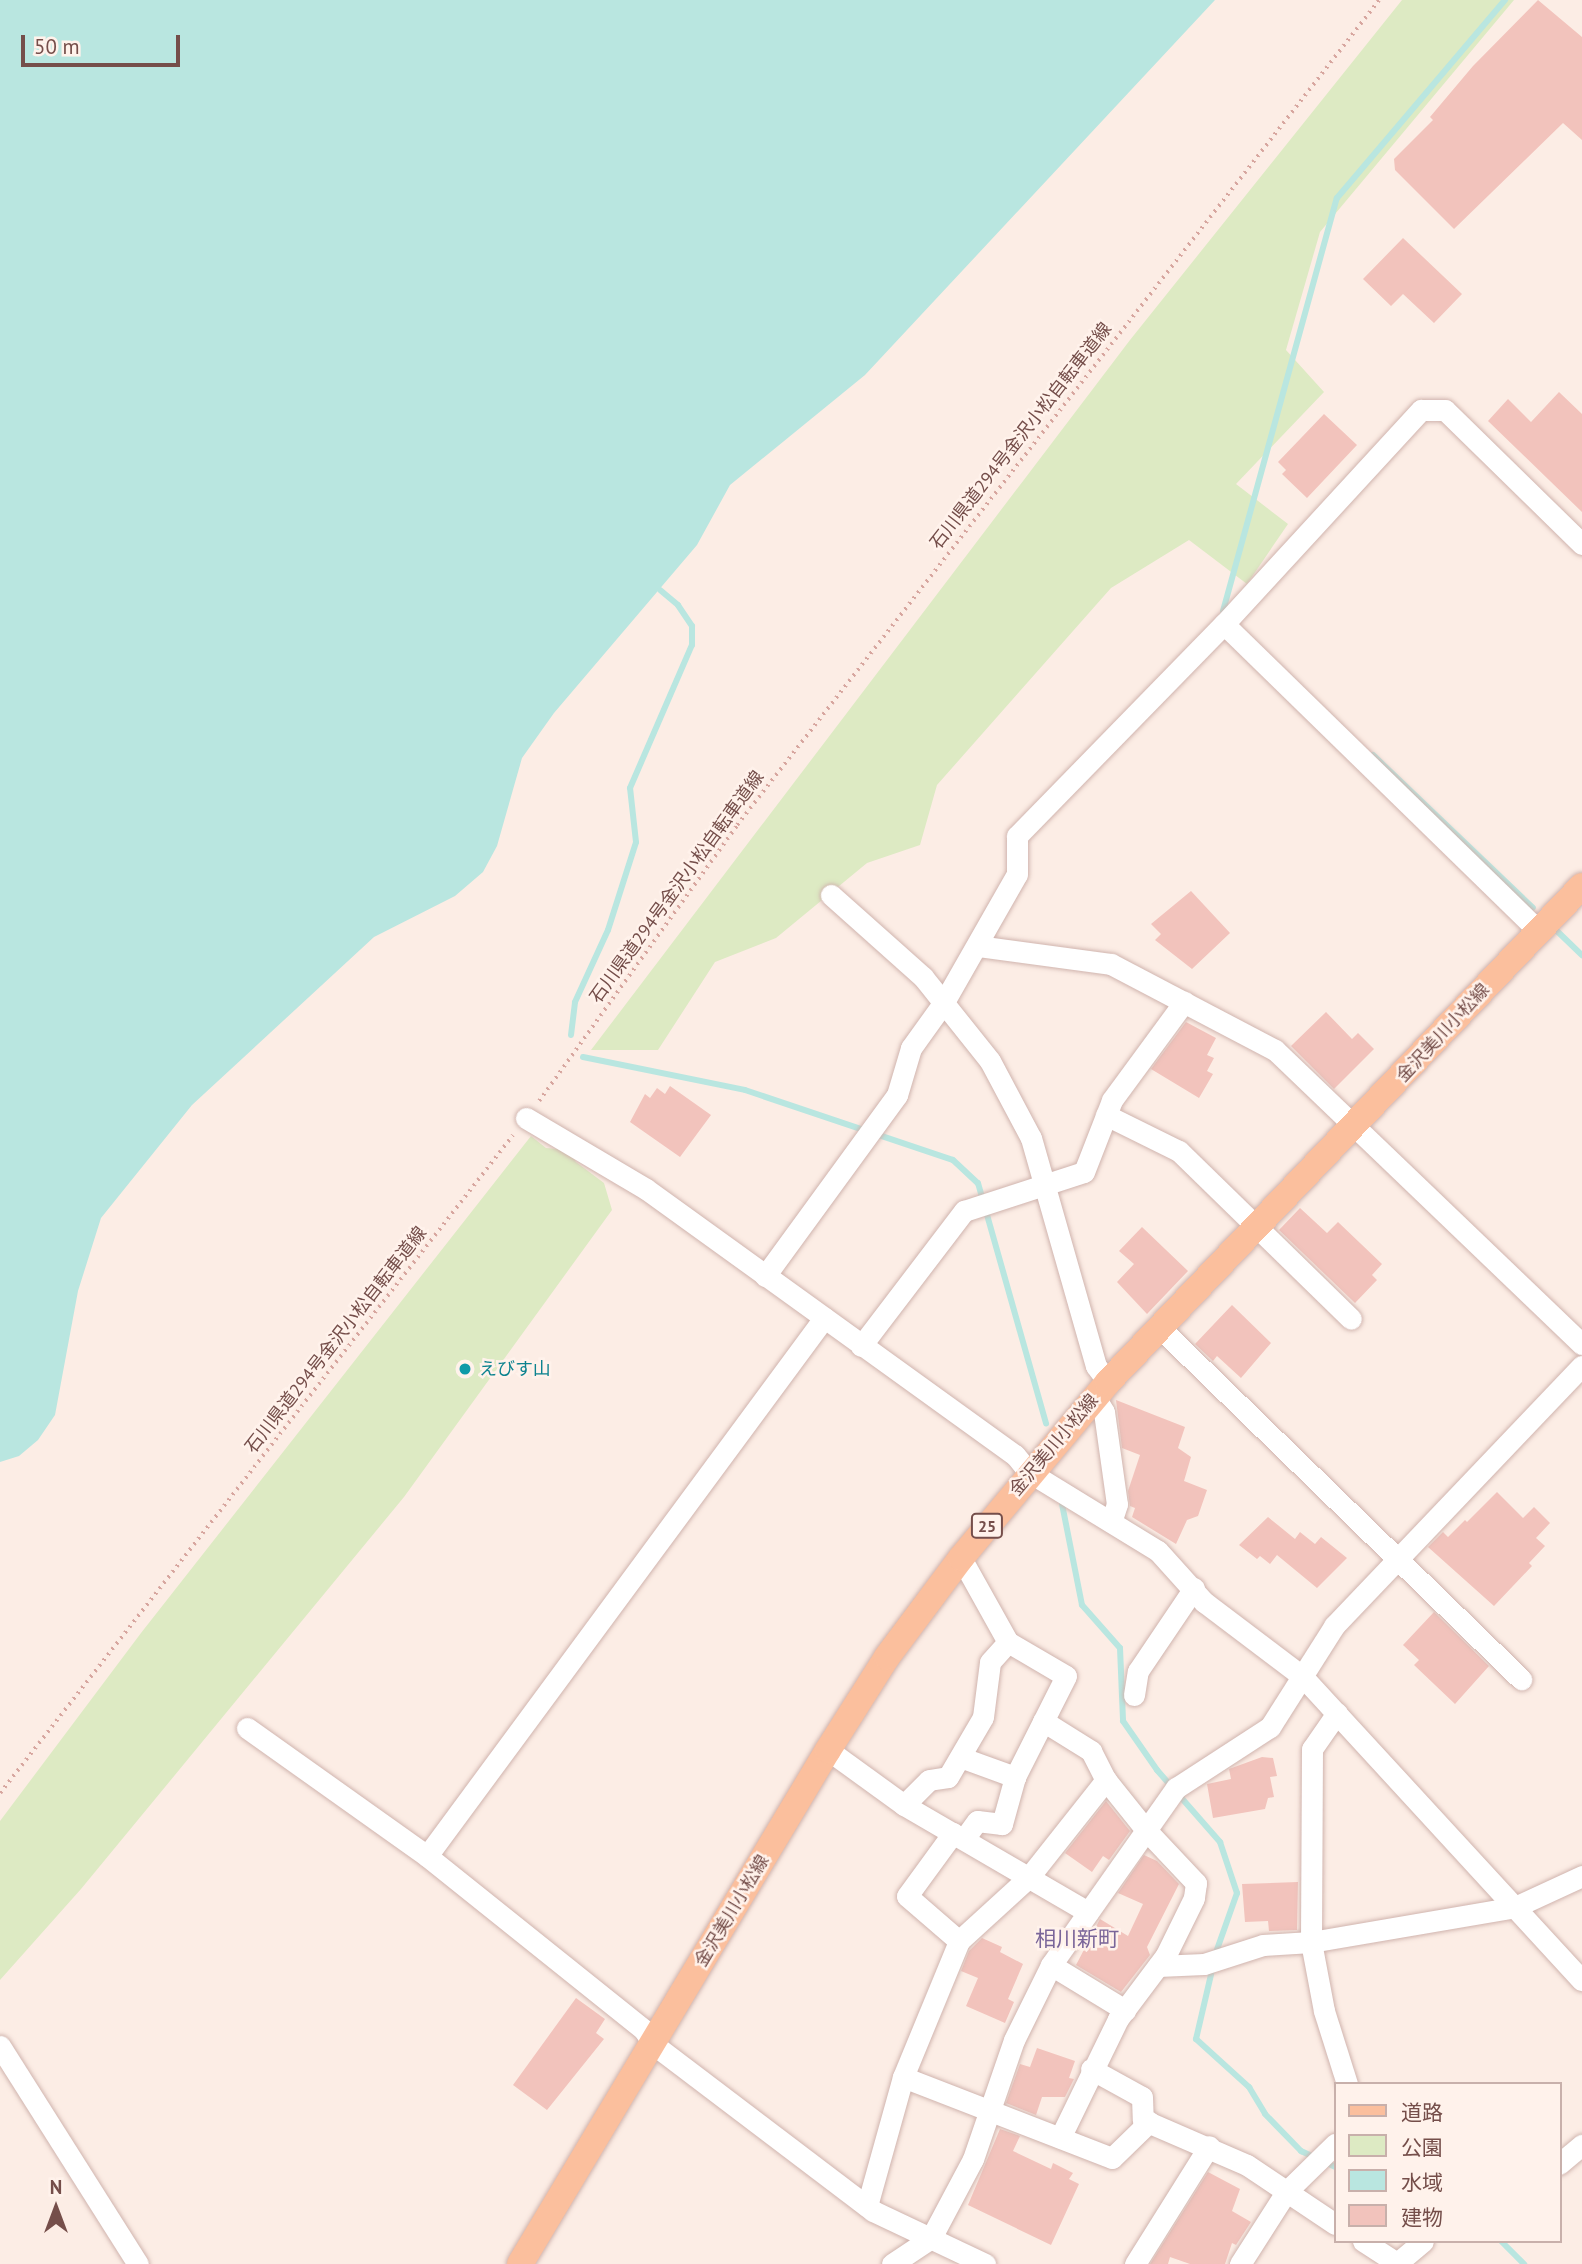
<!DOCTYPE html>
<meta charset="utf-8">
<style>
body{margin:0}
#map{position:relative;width:1582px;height:2264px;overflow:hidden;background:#fcede5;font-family:"PT Sans","Noto Sans JP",sans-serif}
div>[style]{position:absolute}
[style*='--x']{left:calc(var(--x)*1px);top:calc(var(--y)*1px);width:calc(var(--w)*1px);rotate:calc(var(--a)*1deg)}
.green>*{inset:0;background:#ddeac3}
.water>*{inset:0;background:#b9e6e0}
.stream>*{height:6px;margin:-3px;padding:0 3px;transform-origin:3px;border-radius:3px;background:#b9e6e0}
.building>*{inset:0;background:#f2c3bc}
.path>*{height:3.5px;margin-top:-1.75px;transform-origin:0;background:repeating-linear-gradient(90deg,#d7a69f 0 2px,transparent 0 7px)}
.roads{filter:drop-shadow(0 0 2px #d0b4ae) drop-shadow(0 0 2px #d0b4ae)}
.minor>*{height:21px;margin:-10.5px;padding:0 10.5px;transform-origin:10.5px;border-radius:10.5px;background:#fff}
.major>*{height:26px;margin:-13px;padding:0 13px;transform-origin:13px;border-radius:13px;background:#fbbf9d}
.dots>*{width:19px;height:19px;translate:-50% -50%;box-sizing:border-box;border:4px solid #fff2eb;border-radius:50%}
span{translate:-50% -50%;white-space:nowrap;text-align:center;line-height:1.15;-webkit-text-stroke:5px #fff2eb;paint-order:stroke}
.shield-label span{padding:2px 5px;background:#fff2eb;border:2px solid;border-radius:5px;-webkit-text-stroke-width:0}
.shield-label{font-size:16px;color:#754e4a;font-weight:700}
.street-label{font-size:18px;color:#754e4a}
.culture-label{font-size:18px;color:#0d838f}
.left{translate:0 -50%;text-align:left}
.quarter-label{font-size:21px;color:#7a6599}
.legend{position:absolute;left:1334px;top:2082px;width:228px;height:161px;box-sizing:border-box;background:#fff2eb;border:2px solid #c8b0ab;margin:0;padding:9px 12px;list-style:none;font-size:21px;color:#754e4a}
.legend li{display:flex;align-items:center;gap:14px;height:35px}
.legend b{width:35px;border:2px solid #c8b0ab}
.north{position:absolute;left:21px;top:2173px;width:70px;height:70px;-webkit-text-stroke:5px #fff2eb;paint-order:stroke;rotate:0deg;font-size:19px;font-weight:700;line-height:28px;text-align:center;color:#754e4a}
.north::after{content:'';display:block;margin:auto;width:24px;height:32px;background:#754e4a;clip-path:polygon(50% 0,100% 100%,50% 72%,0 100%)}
.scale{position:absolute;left:21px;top:35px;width:159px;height:32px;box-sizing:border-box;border:4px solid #754e4a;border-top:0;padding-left:9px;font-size:21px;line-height:24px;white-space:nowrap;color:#754e4a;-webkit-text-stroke:5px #fff2eb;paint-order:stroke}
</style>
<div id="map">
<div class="green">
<i style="clip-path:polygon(1402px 0,1514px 0,1320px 232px,1286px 350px,1324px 392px,1236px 484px,1288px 524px,1247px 584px,1189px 540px,1111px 588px,937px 785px,920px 845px,867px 863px,776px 938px,715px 962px,658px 1050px,591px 1050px,1130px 340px)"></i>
<i style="clip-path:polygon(531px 1136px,546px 1148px,568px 1150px,576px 1162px,604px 1183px,612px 1210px,404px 1497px,81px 1889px,0 1980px,0 1821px,141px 1633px)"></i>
</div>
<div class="water">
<i style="clip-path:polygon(0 0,1215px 0,865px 375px,730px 485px,697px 545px,554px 713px,522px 758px,497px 846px,483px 872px,455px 896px,374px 937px,192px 1105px,101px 1218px,78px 1291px,55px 1415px,38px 1440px,19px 1456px,0 1462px)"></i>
</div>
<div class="stream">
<i style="--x:1223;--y:611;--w:428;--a:-74.6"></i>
<i style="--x:1337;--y:198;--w:260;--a:-49.7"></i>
<i style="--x:1373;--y:755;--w:221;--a:43.7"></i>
<i style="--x:1557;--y:931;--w:35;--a:44"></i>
<i style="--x:571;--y:1035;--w:33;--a:-83"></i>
<i style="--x:575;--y:1002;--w:79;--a:-65.4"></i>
<i style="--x:608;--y:930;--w:92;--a:-72.3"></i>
<i style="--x:636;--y:842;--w:54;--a:-96.3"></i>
<i style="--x:630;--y:788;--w:156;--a:-66.6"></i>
<i style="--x:692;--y:645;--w:19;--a:-90"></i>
<i style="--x:692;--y:626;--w:25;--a:-124"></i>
<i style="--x:678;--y:605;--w:23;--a:-140"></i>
<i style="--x:583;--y:1057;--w:165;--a:11.5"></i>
<i style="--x:745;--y:1090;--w:219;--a:18.6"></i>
<i style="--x:953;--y:1160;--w:34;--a:43"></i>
<i style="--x:978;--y:1183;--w:250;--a:74.2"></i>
<i style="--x:1062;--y:1504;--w:103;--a:78.8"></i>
<i style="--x:1082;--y:1605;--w:57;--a:48.5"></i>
<i style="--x:1120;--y:1648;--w:73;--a:87.6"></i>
<i style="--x:1123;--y:1721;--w:60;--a:55.2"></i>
<i style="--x:1157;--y:1770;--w:96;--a:48.8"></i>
<i style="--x:1220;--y:1842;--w:54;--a:71.6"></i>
<i style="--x:1237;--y:1893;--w:66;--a:109.5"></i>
<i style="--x:1213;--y:1966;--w:75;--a:103.1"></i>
<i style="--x:1196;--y:2039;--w:72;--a:42.2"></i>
<i style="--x:1249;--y:2087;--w:31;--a:59"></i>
<i style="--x:1265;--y:2114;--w:52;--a:45.8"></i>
<i style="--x:1301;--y:2151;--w:38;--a:25"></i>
<i style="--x:1501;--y:2241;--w:33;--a:45"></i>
</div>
<div class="building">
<i style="clip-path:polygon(1538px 0,1582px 37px,1582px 140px,1563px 123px,1454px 229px,1395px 170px,1394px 159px,1433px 120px,1430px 117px,1473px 66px)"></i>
<i style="clip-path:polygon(1403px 238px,1462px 294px,1434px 323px,1403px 294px,1391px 306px,1363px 279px)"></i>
<i style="clip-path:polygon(1559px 392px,1582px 414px,1582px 512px,1488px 421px,1508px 399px,1531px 422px)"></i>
<i style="clip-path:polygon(1324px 414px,1357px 445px,1307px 498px,1282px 474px,1286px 470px,1278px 462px)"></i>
<i style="clip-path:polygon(1191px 891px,1230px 933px,1192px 969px,1155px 940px,1161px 934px,1151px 924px)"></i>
<i style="clip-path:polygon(1326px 1012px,1352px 1039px,1358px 1033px,1374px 1049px,1334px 1089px,1291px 1046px)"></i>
<i style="clip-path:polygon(1186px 1022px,1216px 1038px,1207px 1055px,1214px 1058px,1207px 1071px,1213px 1074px,1199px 1098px,1151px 1069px)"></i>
<i style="clip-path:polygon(670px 1086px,711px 1115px,680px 1157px,630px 1122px,645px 1094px,650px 1098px,657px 1088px,665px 1094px)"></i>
<i style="clip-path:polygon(1300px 1208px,1327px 1233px,1338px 1222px,1382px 1264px,1372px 1275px,1377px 1280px,1355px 1303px,1279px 1230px)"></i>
<i style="clip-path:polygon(1142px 1227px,1188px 1271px,1147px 1314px,1117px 1282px,1134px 1264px,1119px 1251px)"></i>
<i style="clip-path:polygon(1232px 1305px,1271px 1343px,1241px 1378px,1217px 1356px,1213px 1361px,1195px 1344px)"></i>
<i style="clip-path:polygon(1116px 1400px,1185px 1427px,1178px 1448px,1191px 1457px,1184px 1481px,1207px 1490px,1198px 1516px,1187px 1520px,1176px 1544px,1132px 1517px,1135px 1508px,1130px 1506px,1128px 1491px,1140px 1455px,1122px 1448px)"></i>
<i style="clip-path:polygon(1497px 1492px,1523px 1518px,1534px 1507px,1550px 1523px,1536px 1538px,1545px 1546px,1529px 1563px,1532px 1566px,1494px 1606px,1428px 1547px,1443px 1532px,1448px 1537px,1465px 1520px,1467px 1522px)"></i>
<i style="clip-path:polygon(1268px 1517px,1295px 1539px,1300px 1532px,1315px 1544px,1321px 1537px,1347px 1558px,1317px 1588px,1277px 1555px,1270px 1564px,1260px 1556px,1257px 1559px,1239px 1545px)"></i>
<i style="clip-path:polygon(1434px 1612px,1489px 1666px,1455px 1704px,1414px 1665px,1419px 1660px,1403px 1645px)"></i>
<i style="clip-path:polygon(1262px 1757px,1273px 1758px,1277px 1776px,1270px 1777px,1274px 1797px,1268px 1798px,1265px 1809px,1213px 1818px,1207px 1784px,1231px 1779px,1229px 1769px)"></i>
<i style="clip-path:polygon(1106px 1801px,1130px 1831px,1109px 1860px,1103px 1856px,1092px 1872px,1065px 1853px)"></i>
<i style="clip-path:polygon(1144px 1855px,1157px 1861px,1179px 1884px,1147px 1947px,1150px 1955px,1121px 1992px,1076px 1965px,1100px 1919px,1128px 1936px,1143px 1904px,1118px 1893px)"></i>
<i style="clip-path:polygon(1298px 1882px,1297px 1930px,1269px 1931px,1268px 1921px,1245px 1922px,1242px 1884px)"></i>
<i style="clip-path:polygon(982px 1938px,1002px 1947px,1000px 1952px,1023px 1964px,1008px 1999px,1014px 2002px,1005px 2023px,966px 2006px,978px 1978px,961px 1971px,969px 1951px)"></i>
<i style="clip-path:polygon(576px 1998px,605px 2019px,596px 2033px,604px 2039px,547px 2110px,513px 2085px)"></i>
<i style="clip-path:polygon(1037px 2048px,1075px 2061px,1069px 2078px,1074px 2079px,1065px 2097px,1042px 2097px,1036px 2115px,1006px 2103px,1020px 2064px,1030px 2067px)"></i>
<i style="clip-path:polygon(1000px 2129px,1020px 2136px,1013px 2151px,1051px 2169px,1053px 2163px,1073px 2173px,1069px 2179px,1079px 2184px,1051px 2245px,968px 2205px)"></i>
<i style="clip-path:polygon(1208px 2172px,1240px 2189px,1232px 2211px,1251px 2222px,1236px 2245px,1232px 2243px,1225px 2264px,1190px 2264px,1170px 2257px,1168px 2264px,1150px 2264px)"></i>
</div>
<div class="path">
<i style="--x:539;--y:1101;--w:340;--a:-54.3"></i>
<i style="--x:737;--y:825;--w:1045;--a:-52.11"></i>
<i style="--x:0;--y:1793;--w:834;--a:-52.06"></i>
</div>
<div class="roads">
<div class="minor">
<i style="--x:1224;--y:624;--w:440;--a:44.3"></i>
<i style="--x:831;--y:895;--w:123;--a:41.7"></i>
<i style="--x:923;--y:977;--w:107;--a:51.4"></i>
<i style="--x:990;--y:1061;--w:87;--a:62"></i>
<i style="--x:1031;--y:1138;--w:237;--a:74.1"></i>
<i style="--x:1096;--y:1366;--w:20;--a:53"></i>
<i style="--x:978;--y:946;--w:134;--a:7.7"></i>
<i style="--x:1111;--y:964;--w:185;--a:27.7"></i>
<i style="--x:1275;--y:1050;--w:425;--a:43.8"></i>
<i style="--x:1106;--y:1115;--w:81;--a:26.3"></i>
<i style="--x:1179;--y:1151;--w:240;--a:44.3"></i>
<i style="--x:526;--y:1118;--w:139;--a:30.6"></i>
<i style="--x:646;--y:1189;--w:455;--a:35.8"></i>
<i style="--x:1015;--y:1455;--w:22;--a:51"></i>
<i style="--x:1029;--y:1472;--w:151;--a:31.5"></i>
<i style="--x:1158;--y:1551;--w:69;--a:48"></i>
<i style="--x:1204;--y:1602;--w:124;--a:37.1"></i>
<i style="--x:1303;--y:1677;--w:412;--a:47.4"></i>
<i style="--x:765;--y:1276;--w:224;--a:-53.9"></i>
<i style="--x:897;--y:1095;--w:49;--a:-73.4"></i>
<i style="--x:911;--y:1048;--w:57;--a:-54.3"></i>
<i style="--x:944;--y:1002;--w:147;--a:-60.3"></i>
<i style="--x:1017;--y:874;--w:38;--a:-90"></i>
<i style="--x:1017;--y:836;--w:296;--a:-45.7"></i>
<i style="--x:1224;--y:624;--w:291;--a:-47.4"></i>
<i style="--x:1421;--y:410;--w:24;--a:0"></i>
<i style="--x:1445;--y:410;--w:192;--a:44.4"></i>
<i style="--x:1160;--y:1328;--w:504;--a:44.2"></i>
<i style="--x:861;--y:1346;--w:170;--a:-52.7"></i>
<i style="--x:964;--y:1211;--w:126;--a:-18"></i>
<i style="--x:1084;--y:1172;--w:77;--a:-68.7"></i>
<i style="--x:1112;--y:1100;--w:122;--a:-53.7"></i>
<i style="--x:1095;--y:1397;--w:17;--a:59"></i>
<i style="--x:1104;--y:1412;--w:93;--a:82"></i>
<i style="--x:1117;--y:1504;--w:19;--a:108"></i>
<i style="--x:961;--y:1558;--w:96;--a:60.8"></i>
<i style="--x:1008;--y:1642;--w:67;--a:30.4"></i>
<i style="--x:1066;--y:1676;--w:113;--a:116.8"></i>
<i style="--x:1015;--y:1777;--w:49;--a:105.5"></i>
<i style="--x:1002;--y:1824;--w:25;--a:-173"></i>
<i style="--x:977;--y:1821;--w:22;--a:126"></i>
<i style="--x:1134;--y:1695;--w:24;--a:-81"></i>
<i style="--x:1138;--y:1671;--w:100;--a:-56"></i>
<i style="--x:1337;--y:1713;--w:44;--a:124.8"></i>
<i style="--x:1312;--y:1749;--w:193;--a:90.3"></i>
<i style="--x:1311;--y:1942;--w:70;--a:79.3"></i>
<i style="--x:1324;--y:2011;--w:77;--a:72.5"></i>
<i style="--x:1043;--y:1721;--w:57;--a:32"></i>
<i style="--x:1091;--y:1751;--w:33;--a:63"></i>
<i style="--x:1106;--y:1780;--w:64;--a:51.3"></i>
<i style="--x:1146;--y:1830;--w:73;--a:46.7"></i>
<i style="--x:1196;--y:1883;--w:15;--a:98"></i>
<i style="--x:1194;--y:1898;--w:64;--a:116.2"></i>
<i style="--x:1166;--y:1955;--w:80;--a:126.9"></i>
<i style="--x:1118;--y:2019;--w:132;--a:116"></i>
<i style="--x:247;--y:1728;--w:221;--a:35.4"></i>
<i style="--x:427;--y:1856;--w:278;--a:38.7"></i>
<i style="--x:644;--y:2030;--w:17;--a:57"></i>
<i style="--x:653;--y:2044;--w:276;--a:37.2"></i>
<i style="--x:873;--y:2211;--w:124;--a:25.3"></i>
<i style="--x:828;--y:1750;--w:94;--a:35.9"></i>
<i style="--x:904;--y:1805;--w:213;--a:30.2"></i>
<i style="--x:960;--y:1757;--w:59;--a:20"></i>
<i style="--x:904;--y:1805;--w:35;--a:-45"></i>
<i style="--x:929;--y:1780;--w:19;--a:-9"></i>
<i style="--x:948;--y:1777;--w:69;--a:-59.7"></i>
<i style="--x:983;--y:1717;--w:55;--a:-82.7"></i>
<i style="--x:990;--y:1662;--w:27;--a:-48"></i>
<i style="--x:953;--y:1833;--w:78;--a:126.1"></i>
<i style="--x:907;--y:1896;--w:69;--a:40.9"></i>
<i style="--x:427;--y:1856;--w:669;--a:-53.58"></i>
<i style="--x:1051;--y:1965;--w:87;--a:31.3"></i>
<i style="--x:1158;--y:1966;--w:46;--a:-2.5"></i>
<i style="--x:1204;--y:1964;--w:62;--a:-17.9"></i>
<i style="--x:1263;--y:1945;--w:48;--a:-3.6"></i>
<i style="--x:1311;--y:1942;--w:207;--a:-9.7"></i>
<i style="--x:1515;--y:1907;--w:74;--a:-24.8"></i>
<i style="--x:0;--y:2046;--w:258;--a:57.7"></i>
<i style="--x:1091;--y:2069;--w:58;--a:28.8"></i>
<i style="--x:1142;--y:2097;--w:23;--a:88"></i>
<i style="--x:1143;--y:2120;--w:113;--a:23.4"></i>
<i style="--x:1247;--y:2165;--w:106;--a:33.8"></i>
<i style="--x:903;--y:2077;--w:224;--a:21.2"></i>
<i style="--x:1112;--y:2158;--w:52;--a:-44.2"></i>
<i style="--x:1559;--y:2164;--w:30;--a:-40"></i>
<i style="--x:867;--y:2206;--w:134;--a:-74.4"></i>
<i style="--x:903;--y:2077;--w:147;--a:-67.6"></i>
<i style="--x:959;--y:1941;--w:95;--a:-42.4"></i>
<i style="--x:1029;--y:1877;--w:124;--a:-51.6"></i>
<i style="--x:1363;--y:2241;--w:40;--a:32.9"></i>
<i style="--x:892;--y:2264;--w:47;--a:-33.7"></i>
<i style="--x:931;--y:2238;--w:89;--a:-62"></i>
<i style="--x:973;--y:2159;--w:126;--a:-71"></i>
<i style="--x:1014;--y:2040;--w:84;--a:-63.7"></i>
<i style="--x:1051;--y:1965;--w:217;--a:-54.8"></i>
<i style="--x:1176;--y:1788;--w:112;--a:-33"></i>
<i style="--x:1270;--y:1727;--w:120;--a:-57.6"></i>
<i style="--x:1334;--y:1626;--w:359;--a:-46.4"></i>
<i style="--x:1135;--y:2264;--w:139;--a:-57.9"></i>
<i style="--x:1240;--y:2264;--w:85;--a:-57.4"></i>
<i style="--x:1286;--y:2192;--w:69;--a:-44.4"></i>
<i style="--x:1396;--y:2264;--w:35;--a:-40"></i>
</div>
<div class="major">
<i style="--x:520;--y:2264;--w:599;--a:-59.07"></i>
<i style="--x:828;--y:1750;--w:110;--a:-57.6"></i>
<i style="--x:887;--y:1657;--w:124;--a:-53.2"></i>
<i style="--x:961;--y:1558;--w:229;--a:-50.1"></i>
<i style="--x:1108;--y:1382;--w:686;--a:-46.3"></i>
</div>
</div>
<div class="dots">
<i style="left:465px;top:1369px;background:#0f9aa8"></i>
</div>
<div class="shield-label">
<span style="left:987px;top:1526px">25</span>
</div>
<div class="street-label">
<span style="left:1021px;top:436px;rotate:-52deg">石川県道294号金沢小松自転車道線</span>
<span style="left:677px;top:887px;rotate:-54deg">石川県道294号金沢小松自転車道線</span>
<span style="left:1443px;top:1033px;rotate:-47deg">金沢美川小松線</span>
<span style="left:336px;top:1340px;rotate:-52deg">石川県道294号金沢小松自転車道線</span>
<span style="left:1054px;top:1445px;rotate:-50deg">金沢美川小松線</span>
<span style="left:732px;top:1911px;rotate:-59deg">金沢美川小松線</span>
</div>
<div class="culture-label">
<span class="left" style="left:479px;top:1369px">えびす山</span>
</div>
<div class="quarter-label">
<span style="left:1077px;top:1939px">相川新町</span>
</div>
<ul class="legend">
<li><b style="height:9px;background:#fbbf9d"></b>道路</li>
<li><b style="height:19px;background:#ddeac3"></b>公園</li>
<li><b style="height:19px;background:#b9e6e0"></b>水域</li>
<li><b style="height:19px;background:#f2c3bc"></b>建物</li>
</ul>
<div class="north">N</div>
<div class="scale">50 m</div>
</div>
